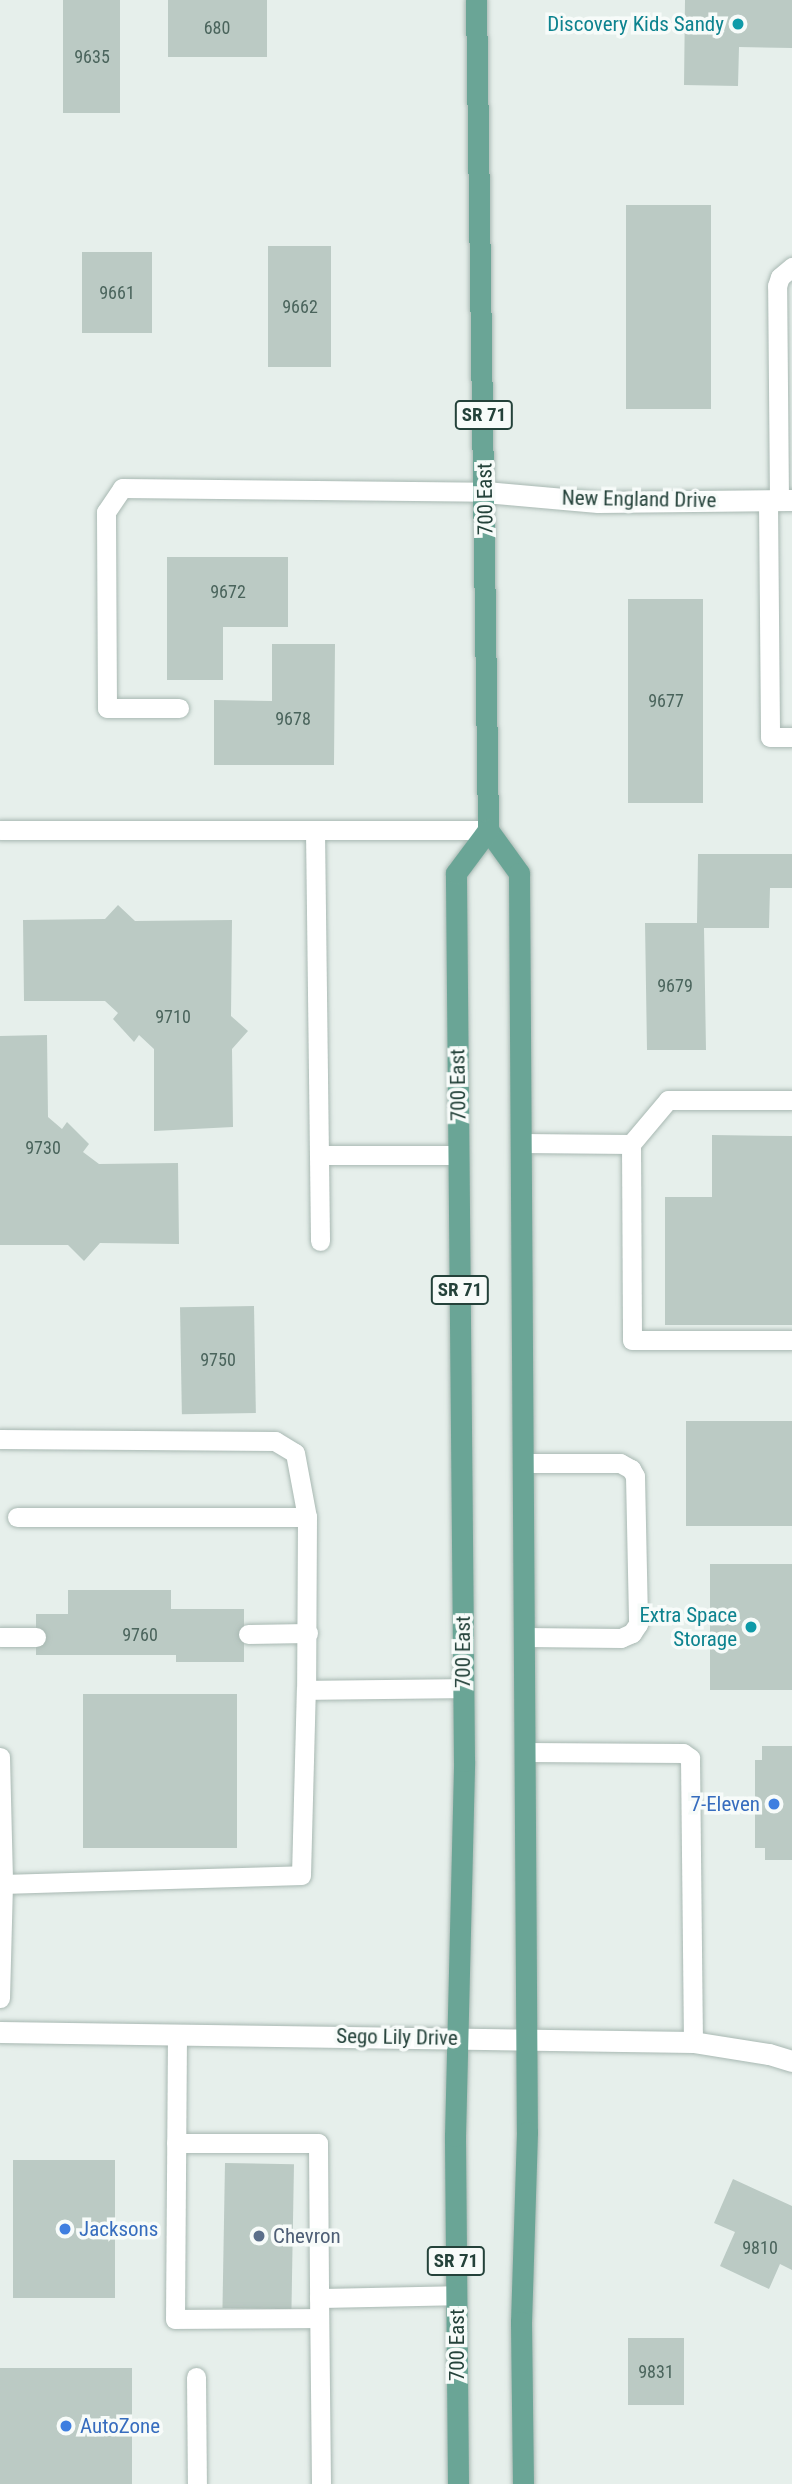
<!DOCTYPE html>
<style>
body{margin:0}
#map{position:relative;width:792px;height:2484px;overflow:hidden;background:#e6efeb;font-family:"Roboto Condensed",sans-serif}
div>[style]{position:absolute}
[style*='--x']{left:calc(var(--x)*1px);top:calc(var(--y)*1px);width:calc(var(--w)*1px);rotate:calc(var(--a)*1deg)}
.building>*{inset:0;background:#bbcac4;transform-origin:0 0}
.roads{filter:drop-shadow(0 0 2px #a8b8b2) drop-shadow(0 0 2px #a8b8b2)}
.lane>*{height:19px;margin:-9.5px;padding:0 9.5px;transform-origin:9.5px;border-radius:9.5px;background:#fff}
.street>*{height:21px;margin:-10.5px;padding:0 10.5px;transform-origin:10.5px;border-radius:10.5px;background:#fff}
.secondary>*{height:21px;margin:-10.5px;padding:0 10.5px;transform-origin:10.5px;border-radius:10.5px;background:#fff}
.primary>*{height:21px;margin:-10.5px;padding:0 10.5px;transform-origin:10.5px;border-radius:10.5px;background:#6aa596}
.dots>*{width:19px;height:19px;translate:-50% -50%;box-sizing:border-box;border:4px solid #f7fbf9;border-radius:50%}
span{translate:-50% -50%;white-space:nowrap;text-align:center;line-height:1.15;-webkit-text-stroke:7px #f7fbf9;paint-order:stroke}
.number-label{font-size:18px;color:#4a645c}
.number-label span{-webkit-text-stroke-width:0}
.shield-label span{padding:2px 5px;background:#f7fbf9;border:2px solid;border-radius:5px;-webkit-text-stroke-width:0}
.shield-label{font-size:19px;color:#24423a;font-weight:700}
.culture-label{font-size:21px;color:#0d838f}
.right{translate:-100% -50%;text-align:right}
.street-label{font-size:21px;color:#24423a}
.shop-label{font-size:21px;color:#366cbe}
.left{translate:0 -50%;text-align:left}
.service-label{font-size:21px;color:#4e5e75}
</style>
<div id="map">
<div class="building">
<i style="left:63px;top:0;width:57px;height:113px"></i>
<i style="left:168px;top:0;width:99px;height:57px"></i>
<i style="clip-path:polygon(685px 0,792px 0,792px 48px,739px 47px,738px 86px,684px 85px)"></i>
<i style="left:626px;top:205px;width:85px;height:204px"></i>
<i style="left:268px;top:246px;width:63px;height:121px"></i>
<i style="left:82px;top:252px;width:70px;height:81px"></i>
<i style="clip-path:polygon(167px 557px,288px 557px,288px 627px,223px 627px,223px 680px,167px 680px)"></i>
<i style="left:628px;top:599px;width:75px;height:204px"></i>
<i style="clip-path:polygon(272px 644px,335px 644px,334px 765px,214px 765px,214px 700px,272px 701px)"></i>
<i style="clip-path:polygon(698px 854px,792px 854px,792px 888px,770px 888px,769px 928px,704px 928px,706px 1050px,647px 1050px,645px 923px,697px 923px)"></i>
<i style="clip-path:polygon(118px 905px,135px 921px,232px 920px,231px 1016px,248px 1031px,232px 1049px,233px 1127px,154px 1131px,154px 1049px,139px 1035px,134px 1042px,113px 1019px,118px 1013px,105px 1001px,24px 1001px,23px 920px,105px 919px)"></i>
<i style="clip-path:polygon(47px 1035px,48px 1117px,62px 1129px,67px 1122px,89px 1144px,83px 1152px,99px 1164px,178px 1163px,179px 1244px,100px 1243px,84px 1261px,68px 1245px,0 1245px,0 1036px)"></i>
<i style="clip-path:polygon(712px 1135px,792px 1136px,792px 1325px,665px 1325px,665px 1197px,712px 1197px)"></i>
<i style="left:254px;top:1306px;width:107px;height:74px;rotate:89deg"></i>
<i style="left:686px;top:1421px;width:106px;height:105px"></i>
<i style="left:710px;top:1564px;width:82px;height:126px"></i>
<i style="clip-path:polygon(68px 1590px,171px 1590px,171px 1609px,244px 1609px,244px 1662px,176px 1662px,176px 1655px,36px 1655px,36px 1614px,68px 1614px)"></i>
<i style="left:83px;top:1694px;width:154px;height:154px"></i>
<i style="clip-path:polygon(762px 1746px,792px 1746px,792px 1860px,765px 1860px,765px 1848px,755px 1848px,755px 1760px,762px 1760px)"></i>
<i style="left:115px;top:2160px;width:138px;height:102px;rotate:90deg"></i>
<i style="left:225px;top:2163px;width:69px;height:145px;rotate:1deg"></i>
<i style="clip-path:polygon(733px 2179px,792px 2206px,792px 2270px,780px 2264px,769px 2289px,720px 2266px,735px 2232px,714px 2223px)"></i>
<i style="left:684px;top:2338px;width:67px;height:56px;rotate:90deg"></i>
<i style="left:0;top:2368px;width:132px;height:116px"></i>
</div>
<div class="roads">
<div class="lane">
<i style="--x:768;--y:501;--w:236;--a:89.5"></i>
<i style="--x:770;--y:737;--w:22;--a:0"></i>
<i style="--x:779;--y:501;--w:215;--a:-90.5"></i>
<i style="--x:777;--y:286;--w:9;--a:-72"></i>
<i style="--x:780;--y:277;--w:16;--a:-40"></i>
<i style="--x:179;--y:708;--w:72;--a:180"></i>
<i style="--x:107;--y:708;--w:196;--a:-90.3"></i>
<i style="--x:106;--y:512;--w:29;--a:-56"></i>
<i style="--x:122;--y:488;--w:363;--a:0.6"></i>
<i style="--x:0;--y:830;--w:488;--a:0"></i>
<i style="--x:315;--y:830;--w:411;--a:89.3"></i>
<i style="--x:792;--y:1100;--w:124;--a:180"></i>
<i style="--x:668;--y:1100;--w:57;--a:130.1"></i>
<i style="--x:631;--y:1144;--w:196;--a:89.7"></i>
<i style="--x:632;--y:1340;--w:160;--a:0"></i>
<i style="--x:521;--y:1143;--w:110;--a:0.5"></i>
<i style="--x:320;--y:1155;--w:139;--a:0"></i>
<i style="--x:0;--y:1439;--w:275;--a:0.4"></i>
<i style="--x:275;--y:1441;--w:23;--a:31"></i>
<i style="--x:295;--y:1453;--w:65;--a:79.4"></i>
<i style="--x:307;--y:1517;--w:173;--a:90.3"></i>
<i style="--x:523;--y:1463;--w:97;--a:0"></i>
<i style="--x:620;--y:1463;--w:13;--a:29"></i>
<i style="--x:631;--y:1469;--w:8;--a:60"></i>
<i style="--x:635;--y:1476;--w:148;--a:88.8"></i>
<i style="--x:638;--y:1624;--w:11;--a:124"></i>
<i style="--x:632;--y:1633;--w:12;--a:156"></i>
<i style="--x:621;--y:1638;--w:97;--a:-179.4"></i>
<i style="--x:17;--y:1517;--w:290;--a:0"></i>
<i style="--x:248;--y:1634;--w:60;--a:-1"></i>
<i style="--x:0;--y:1637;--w:36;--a:0"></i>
<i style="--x:525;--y:1752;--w:158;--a:0.4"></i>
<i style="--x:683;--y:1753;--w:9;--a:36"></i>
<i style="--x:690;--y:1758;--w:284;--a:89.4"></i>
<i style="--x:0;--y:1757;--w:127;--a:88.6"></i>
<i style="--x:0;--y:1998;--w:114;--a:-88.5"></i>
<i style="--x:3;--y:1884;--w:298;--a:-1.7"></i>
<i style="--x:301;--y:1875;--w:185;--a:-88.5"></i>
<i style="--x:306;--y:1690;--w:157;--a:-0.7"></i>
<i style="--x:177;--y:2034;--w:285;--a:90.4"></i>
<i style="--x:175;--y:2319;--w:144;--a:-0.4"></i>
<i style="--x:176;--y:2143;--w:142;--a:0"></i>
<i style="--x:318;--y:2143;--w:155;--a:89.6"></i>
<i style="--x:196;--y:2377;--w:107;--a:89.5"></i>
<i style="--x:321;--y:2484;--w:186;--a:-90.6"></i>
<i style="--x:319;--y:2298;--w:138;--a:-1.2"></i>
</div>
<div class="street">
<i style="--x:485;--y:492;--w:113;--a:5.1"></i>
<i style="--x:598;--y:502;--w:194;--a:-0.6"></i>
</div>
<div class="secondary">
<i style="--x:0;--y:2032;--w:693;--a:0.83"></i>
<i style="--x:693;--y:2042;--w:77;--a:9"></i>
<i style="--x:769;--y:2054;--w:24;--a:17"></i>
</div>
<div class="primary">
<i style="--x:476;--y:0;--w:830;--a:89.17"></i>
<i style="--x:488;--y:830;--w:53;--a:54.2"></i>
<i style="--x:519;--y:873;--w:1259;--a:89.64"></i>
<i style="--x:527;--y:2132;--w:190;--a:91.8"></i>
<i style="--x:521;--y:2322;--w:162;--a:89.3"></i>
<i style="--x:458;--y:2484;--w:348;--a:-90.5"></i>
<i style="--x:455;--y:2136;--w:375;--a:-88.6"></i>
<i style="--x:464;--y:1761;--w:888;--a:-90.52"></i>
<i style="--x:456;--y:873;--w:54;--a:-53.3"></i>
</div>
</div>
<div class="dots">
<i style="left:738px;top:24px;background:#0f9aa8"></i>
<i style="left:751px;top:1627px;background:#0f9aa8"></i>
<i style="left:774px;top:1804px;background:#3f7fe0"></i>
<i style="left:65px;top:2229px;background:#3f7fe0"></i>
<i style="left:259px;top:2236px;background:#5c6f8a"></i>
<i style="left:66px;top:2426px;background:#3f7fe0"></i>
</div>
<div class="number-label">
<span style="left:217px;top:28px">680</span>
<span style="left:92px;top:57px">9635</span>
<span style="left:117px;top:293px">9661</span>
<span style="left:300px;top:307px">9662</span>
<span style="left:228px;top:592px">9672</span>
<span style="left:666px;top:701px">9677</span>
<span style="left:293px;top:719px">9678</span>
<span style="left:675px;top:986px">9679</span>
<span style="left:173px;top:1017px">9710</span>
<span style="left:43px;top:1148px">9730</span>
<span style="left:218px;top:1360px">9750</span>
<span style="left:140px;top:1635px">9760</span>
<span style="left:760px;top:2248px">9810</span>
<span style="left:656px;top:2372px">9831</span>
</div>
<div class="shield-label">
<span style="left:484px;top:415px">SR 71</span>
<span style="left:460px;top:1290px">SR 71</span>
<span style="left:456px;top:2261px">SR 71</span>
</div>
<div class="culture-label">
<span class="right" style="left:724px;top:24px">Discovery Kids Sandy</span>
<span class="right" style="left:737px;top:1627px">Extra Space<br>Storage</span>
</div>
<div class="street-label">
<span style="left:485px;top:499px;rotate:-91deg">700 East</span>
<span style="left:639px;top:499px;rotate:1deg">New England Drive</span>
<span style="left:458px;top:1085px;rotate:-91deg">700 East</span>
<span style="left:463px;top:1652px;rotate:-90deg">700 East</span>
<span style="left:397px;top:2037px;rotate:1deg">Sego Lily Drive</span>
<span style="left:457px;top:2345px;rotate:-90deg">700 East</span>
</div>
<div class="shop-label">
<span class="right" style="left:760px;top:1804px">7-Eleven</span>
<span class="left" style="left:79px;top:2229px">Jacksons</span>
<span class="left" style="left:80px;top:2426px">AutoZone</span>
</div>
<div class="service-label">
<span class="left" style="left:273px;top:2236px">Chevron</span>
</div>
</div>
